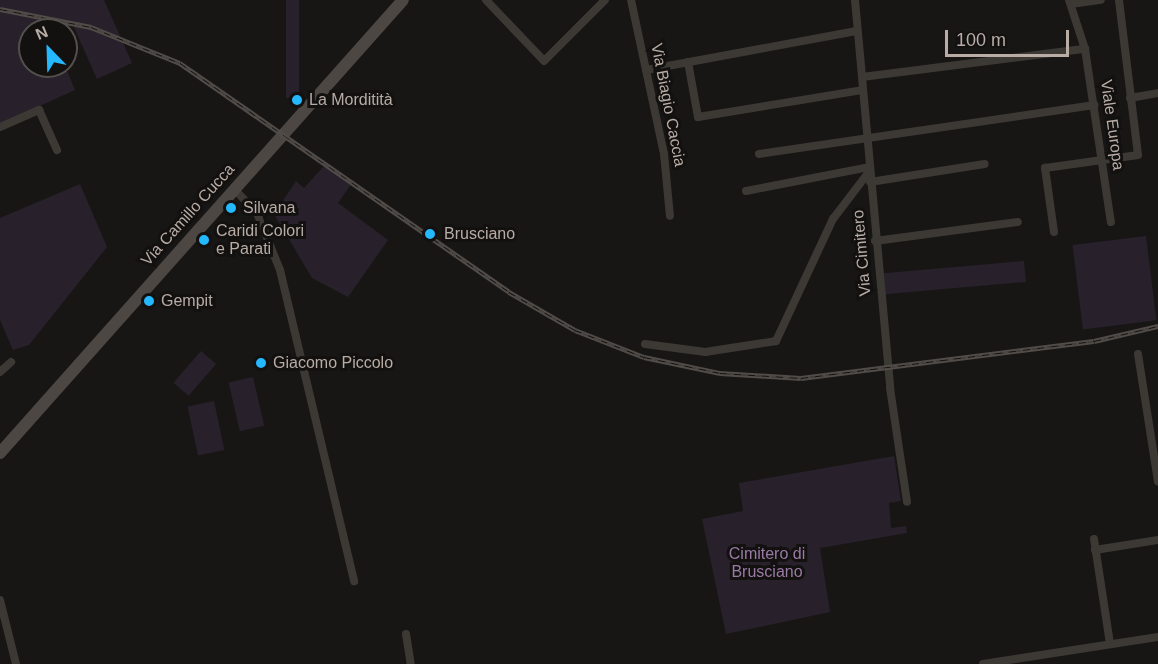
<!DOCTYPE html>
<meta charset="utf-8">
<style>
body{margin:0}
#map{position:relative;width:1158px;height:664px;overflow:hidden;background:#171615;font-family:Helvetica,sans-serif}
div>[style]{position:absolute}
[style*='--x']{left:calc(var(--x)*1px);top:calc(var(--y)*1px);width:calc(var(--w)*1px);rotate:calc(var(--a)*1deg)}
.green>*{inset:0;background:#28202a;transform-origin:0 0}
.street>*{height:8px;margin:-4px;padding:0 4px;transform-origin:4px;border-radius:4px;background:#3c3935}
.secondary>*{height:12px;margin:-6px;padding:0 6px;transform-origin:6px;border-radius:6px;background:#4c4743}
.rail>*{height:4.5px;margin-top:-2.25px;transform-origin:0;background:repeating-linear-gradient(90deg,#121110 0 7px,#514c48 0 14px);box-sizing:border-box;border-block:2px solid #514c48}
.dots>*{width:16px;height:16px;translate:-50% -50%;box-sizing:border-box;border:3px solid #121110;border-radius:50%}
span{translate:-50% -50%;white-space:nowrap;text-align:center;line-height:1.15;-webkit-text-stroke:6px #121110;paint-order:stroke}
.poi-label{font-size:16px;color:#b8aca5}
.left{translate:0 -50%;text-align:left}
.street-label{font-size:16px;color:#b8aca5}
.park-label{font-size:16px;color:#997aa5}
.north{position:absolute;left:18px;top:18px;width:60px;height:60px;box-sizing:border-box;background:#121110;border:2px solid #544f4c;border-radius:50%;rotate:337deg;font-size:16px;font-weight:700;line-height:24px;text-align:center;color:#b8aca5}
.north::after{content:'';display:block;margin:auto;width:21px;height:27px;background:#24b9ff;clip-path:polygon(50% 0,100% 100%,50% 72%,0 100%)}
.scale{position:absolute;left:945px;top:30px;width:124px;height:27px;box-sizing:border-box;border:3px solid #b8aca5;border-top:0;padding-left:8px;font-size:18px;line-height:21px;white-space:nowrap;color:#b8aca5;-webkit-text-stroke:4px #121110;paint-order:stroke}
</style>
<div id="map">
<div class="green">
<i style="clip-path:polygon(0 0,104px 0,132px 63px,97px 79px,73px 25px,30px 30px,30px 66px,65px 66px,75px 90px,0 124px)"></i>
<i style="left:286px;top:0;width:13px;height:98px"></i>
<i style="clip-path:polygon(326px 164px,352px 183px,338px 203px,388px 240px,348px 297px,312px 278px,274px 214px,296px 181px,304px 188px)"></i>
<i style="clip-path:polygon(80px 184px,107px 247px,29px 345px,13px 350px,0 320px,0 218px)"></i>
<i style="left:1146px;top:236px;width:85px;height:74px;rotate:83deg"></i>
<i style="left:1024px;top:261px;width:21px;height:141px;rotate:85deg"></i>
<i style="left:201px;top:351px;width:20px;height:42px;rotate:41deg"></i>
<i style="left:253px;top:377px;width:50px;height:25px;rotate:77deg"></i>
<i style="left:214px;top:401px;width:50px;height:27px;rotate:78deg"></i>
<i style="clip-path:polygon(894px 456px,901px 501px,889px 503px,891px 528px,906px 526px,907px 533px,820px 548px,830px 612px,726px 634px,702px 519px,743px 511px,739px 483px)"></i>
</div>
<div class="street">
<i style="--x:486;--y:0;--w:84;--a:46.4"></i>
<i style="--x:544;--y:61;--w:86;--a:-45"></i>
<i style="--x:631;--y:0;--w:157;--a:77.9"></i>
<i style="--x:664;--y:154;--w:62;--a:84.5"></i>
<i style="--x:855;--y:0;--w:390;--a:84.8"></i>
<i style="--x:890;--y:388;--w:115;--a:81.5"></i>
<i style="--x:1069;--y:0;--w:52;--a:71.9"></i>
<i style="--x:1085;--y:49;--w:175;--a:81.5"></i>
<i style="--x:1071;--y:4;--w:30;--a:-8"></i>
<i style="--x:688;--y:62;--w:56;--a:79.7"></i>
<i style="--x:698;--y:117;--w:166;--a:-9.3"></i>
<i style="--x:646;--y:70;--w:214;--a:-10.5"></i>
<i style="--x:862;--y:77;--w:225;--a:-7.2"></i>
<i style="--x:1130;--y:98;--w:28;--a:-10"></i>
<i style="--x:0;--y:127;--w:43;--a:-23.6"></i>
<i style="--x:39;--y:110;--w:44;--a:65.8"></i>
<i style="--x:759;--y:154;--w:339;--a:-8.3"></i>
<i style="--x:870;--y:182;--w:116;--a:-8.9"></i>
<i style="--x:234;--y:189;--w:33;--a:46"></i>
<i style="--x:257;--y:213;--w:61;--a:68"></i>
<i style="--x:280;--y:270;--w:320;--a:76.6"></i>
<i style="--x:746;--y:191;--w:125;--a:-11"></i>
<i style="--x:1054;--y:232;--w:65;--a:-98"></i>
<i style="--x:1045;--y:168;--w:94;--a:-8"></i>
<i style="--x:1138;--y:155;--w:156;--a:-97"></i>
<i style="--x:875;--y:241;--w:144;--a:-7.6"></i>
<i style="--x:645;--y:344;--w:61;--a:7.6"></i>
<i style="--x:705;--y:352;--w:72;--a:-8.8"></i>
<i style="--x:776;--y:341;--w:135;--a:-65"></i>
<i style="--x:833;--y:219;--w:58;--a:-52.7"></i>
<i style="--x:1138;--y:354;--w:129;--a:81.1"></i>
<i style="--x:0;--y:372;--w:15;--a:-42"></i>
<i style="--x:1094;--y:539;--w:106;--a:81.3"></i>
<i style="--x:1095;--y:550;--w:64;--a:-9"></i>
<i style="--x:0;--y:600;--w:66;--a:76"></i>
<i style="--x:406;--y:634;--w:30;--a:81"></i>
<i style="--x:983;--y:664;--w:177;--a:-8.8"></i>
</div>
<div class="secondary">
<i style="--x:0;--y:453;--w:606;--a:-48.34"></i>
</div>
<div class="rail">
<i style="--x:0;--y:9;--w:93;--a:11.2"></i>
<i style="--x:91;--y:27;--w:96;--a:22"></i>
<i style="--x:180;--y:63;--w:401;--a:34.8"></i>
<i style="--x:509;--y:292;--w:76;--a:29.9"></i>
<i style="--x:575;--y:330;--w:74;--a:21.4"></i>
<i style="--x:644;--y:357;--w:78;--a:11.9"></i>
<i style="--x:720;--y:373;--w:81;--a:3.5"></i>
<i style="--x:801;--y:378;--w:295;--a:-7.2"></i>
<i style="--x:1094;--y:341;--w:66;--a:-13.2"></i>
</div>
<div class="dots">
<i style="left:297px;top:100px;background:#24b9ff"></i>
<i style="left:231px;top:208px;background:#24b9ff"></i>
<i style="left:430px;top:234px;background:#24b9ff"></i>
<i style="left:204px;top:240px;background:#24b9ff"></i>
<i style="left:149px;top:301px;background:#24b9ff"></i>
<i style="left:261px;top:363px;background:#24b9ff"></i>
</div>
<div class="poi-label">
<span class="left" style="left:309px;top:100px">La Morditità</span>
<span class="left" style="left:243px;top:208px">Silvana</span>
<span class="left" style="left:216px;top:240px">Caridi Colori<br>e Parati</span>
<span class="left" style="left:444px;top:234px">Brusciano</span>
<span class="left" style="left:161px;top:301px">Gempit</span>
<span class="left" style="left:273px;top:363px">Giacomo Piccolo</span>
</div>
<div class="street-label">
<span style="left:668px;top:105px;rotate:79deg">Via Biagio Caccia</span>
<span style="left:1112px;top:125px;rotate:82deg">Viale Europa</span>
<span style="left:188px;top:215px;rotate:-48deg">Via Camillo Cucca</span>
<span style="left:862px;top:253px;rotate:-95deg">Via Cimitero</span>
</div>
<div class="park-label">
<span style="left:767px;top:563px">Cimitero di<br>Brusciano</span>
</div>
<div class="north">N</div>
<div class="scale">100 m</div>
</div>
